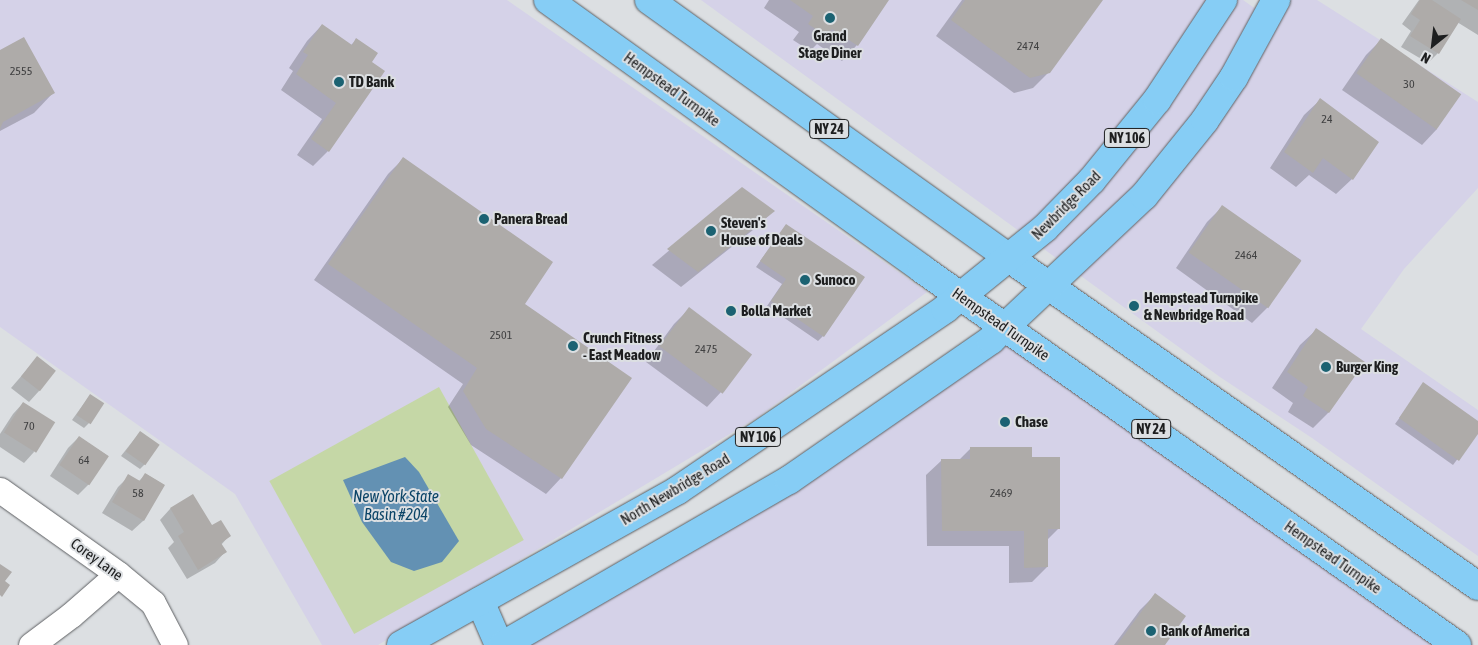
<!DOCTYPE html>
<style>
body{margin:0}
#map{position:relative;width:1478px;height:645px;overflow:hidden;background:#dcdfe2;font-family:"Asap Condensed",sans-serif}
div>[style]{position:absolute}
[style*='--x']{left:calc(var(--x)*1px);top:calc(var(--y)*1px);width:calc(var(--w)*1px);rotate:calc(var(--a)*1deg)}
.commercial>*{inset:0;background:#d5d2e8}
.green>*{inset:0;background:#c5d7a6;transform-origin:0 0}
.water>*{inset:0;background:#6391b3}
.shadow>*{inset:0;background:#0003}
.building>*{inset:0;background:#aeaba9;transform-origin:0 0}
.roads{filter:drop-shadow(0 0 1px #5e6063) drop-shadow(0 0 1px #5e6063)}
.street>*{height:25px;margin:-12.5px;padding:0 12.5px;transform-origin:12.5px;border-radius:12.5px;background:#fff}
.primary>*{height:28px;margin:-14px;padding:0 14px;transform-origin:14px;border-radius:14px;background:#86cdf5}
.dots>*{width:14px;height:14px;translate:-50% -50%;box-sizing:border-box;border:2px solid #dcdfe2;border-radius:50%}
span{translate:-50% -50%;white-space:nowrap;text-align:center;line-height:1.15;-webkit-text-stroke:4px #dcdfe2;paint-order:stroke}
.number-label{font-size:12px;color:#414142}
.number-label span{-webkit-text-stroke-width:0}
.shield-label span{padding:1px 4px;background:#dcdfe2;border:1px solid;border-radius:4px;-webkit-text-stroke-width:0}
.shield-label{font-size:14px;color:#1d1e1f;font-weight:700}
.poi-label{font-size:15px;color:#1d1e1f;font-weight:700}
.left{translate:0 -50%;text-align:left}
.street-label{font-size:15px;color:#1d1e1f}
.water-label{font-size:16px;color:#0b4467;font-style:italic}
.north{position:absolute;left:1408px;top:20px;width:50px;height:50px;-webkit-text-stroke:4px #dcdfe2;paint-order:stroke;rotate:209deg;font-size:14px;font-weight:700;line-height:20px;text-align:center;color:#1d1e1f}
.north::after{content:'';display:block;margin:auto;width:18px;height:22px;background:#1d1e1f;clip-path:polygon(50% 0,100% 100%,50% 72%,0 100%)}
</style>
<div id="map">
<div class="commercial">
<i style="clip-path:polygon(0 0,507px 0,927px 292px,758px 417px,378px 645px,322px 645px,235px 494px,0 327px)"></i>
<i style="clip-path:polygon(701px 0,1243px 0,1274px 22px,1287px 0,1317px 0,1478px 102px,1478px 188px,1404px 269px,1361px 329px,1478px 410px,1478px 556px,1312px 438px,1220px 377px)"></i>
<i style="clip-path:polygon(1006px 328px,1457px 645px,529px 645px)"></i>
</div>
<div class="green">
<i style="left:439px;top:387px;width:175px;height:194px;rotate:61deg"></i>
</div>
<div class="water">
<i style="clip-path:polygon(405px 457px,419px 472px,459px 541px,442px 562px,414px 571px,391px 562px,362px 522px,343px 480px)"></i>
</div>
<div class="shadow">
<i style="clip-path:polygon(769px 0,888px 0,857px 45px,842px 61px,817px 44px,810px 51px,793px 40px,799px 32px,764px 8px)"></i>
<i style="clip-path:polygon(962px 0,1102px 0,1049px 72px,1033px 88px,1014px 93px,936px 36px)"></i>
<i style="clip-path:polygon(1419px 0,1478px 0,1478px 35px,1457px 22px,1438px 53px,1428px 63px,1401px 47px,1411px 31px,1402px 24px)"></i>
<i style="clip-path:polygon(322px 25px,350px 46px,357px 39px,370px 62px,328px 151px,313px 166px,297px 155px,322px 119px,281px 90px,293px 71px,289px 68px,307px 41px)"></i>
<i style="clip-path:polygon(1381px 40px,1437px 129px,1422px 145px,1342px 90px,1366px 55px)"></i>
<i style="clip-path:polygon(0 52px,53px 93px,34px 113px,0 131px)"></i>
<i style="clip-path:polygon(1320px 100px,1352px 179px,1336px 194px,1309px 175px,1296px 187px,1270px 168px,1304px 115px)"></i>
<i style="clip-path:polygon(404px 158px,524px 304px,630px 378px,561px 478px,546px 494px,471px 445px,448px 407px,463px 384px,314px 280px,388px 174px)"></i>
<i style="clip-path:polygon(742px 189px,773px 211px,758px 226px,681px 287px,652px 265px)"></i>
<i style="clip-path:polygon(1222px 207px,1301px 260px,1267px 308px,1252px 323px,1176px 268px,1207px 222px)"></i>
<i style="clip-path:polygon(786px 225px,823px 336px,818px 341px,767px 306px,782px 284px,756px 267px)"></i>
<i style="clip-path:polygon(689px 309px,722px 391px,707px 407px,646px 362px,674px 324px)"></i>
<i style="clip-path:polygon(1316px 330px,1363px 362px,1328px 413px,1313px 428px,1288px 412px,1293px 403px,1272px 388px,1300px 345px)"></i>
<i style="clip-path:polygon(37px 358px,39px 391px,29px 402px,11px 388px)"></i>
<i style="clip-path:polygon(1424px 384px,1478px 423px,1478px 432px,1453px 465px,1395px 424px)"></i>
<i style="clip-path:polygon(90px 395px,89px 423px,84px 428px,72px 420px)"></i>
<i style="clip-path:polygon(23px 403px,34px 452px,24px 463px,0 447px,0 434px,13px 414px)"></i>
<i style="clip-path:polygon(140px 432px,145px 464px,140px 469px,121px 456px)"></i>
<i style="clip-path:polygon(79px 437px,108px 456px,89px 484px,78px 495px,50px 476px,68px 448px)"></i>
<i style="clip-path:polygon(971px 448px,1031px 458px,1059px 528px,1047px 540px,1047px 567px,1032px 582px,1009px 583px,1009px 546px,927px 546px,926px 475px,942px 460px,959px 460px)"></i>
<i style="clip-path:polygon(146px 474px,164px 485px,143px 521px,132px 531px,102px 513px,118px 487px,129px 476px,138px 482px)"></i>
<i style="clip-path:polygon(192px 496px,211px 527px,229px 536px,221px 545px,225px 552px,215px 563px,187px 579px,168px 548px,174px 542px,160px 520px,170px 509px)"></i>
<i style="clip-path:polygon(1155px 595px,1163px 645px,1114px 645px,1140px 610px)"></i>
</div>
<div class="building">
<i style="clip-path:polygon(790px 0,889px 0,858px 46px,832px 29px,826px 36px,808px 24px,813px 16px)"></i>
<i style="clip-path:polygon(965px 0,1103px 0,1050px 73px,1030px 78px,951px 20px)"></i>
<i style="clip-path:polygon(1420px 0,1432px 0,1461px 19px,1439px 54px,1410px 36px,1420px 20px,1411px 14px)"></i>
<i style="clip-path:polygon(1461px 0,1478px 0,1478px 10px)"></i>
<i style="clip-path:polygon(322px 24px,352px 45px,356px 38px,378px 53px,372px 62px,385px 71px,329px 152px,311px 139px,336px 103px,296px 74px,308px 55px,303px 52px)"></i>
<i style="clip-path:polygon(24px 37px,55px 93px,3px 122px,0 129px,0 50px)"></i>
<i style="left:1381px;top:38px;width:98px;height:43px;rotate:35deg"></i>
<i style="clip-path:polygon(1320px 98px,1379px 142px,1353px 180px,1323px 158px,1313px 173px,1284px 152px)"></i>
<i style="clip-path:polygon(403px 157px,553px 262px,525px 304px,632px 378px,562px 479px,486px 429px,463px 391px,477px 368px,328px 264px)"></i>
<i style="clip-path:polygon(742px 187px,775px 211px,698px 272px,667px 249px)"></i>
<i style="left:1222px;top:205px;width:97px;height:58px;rotate:35deg"></i>
<i style="clip-path:polygon(786px 224px,865px 277px,824px 337px,771px 301px,786px 279px,760px 261px)"></i>
<i style="left:689px;top:307px;width:79px;height:49px;rotate:37deg"></i>
<i style="clip-path:polygon(1316px 328px,1365px 362px,1329px 413px,1303px 396px,1308px 387px,1287px 372px)"></i>
<i style="left:37px;top:356px;width:24px;height:26px;rotate:38deg"></i>
<i style="clip-path:polygon(1423px 382px,1478px 421px,1478px 434px,1459px 461px,1399px 418px)"></i>
<i style="left:90px;top:394px;width:17px;height:25px;rotate:33deg"></i>
<i style="left:23px;top:402px;width:38px;height:36px;rotate:32deg"></i>
<i style="left:140px;top:431px;width:24px;height:25px;rotate:35deg"></i>
<i style="left:79px;top:436px;width:36px;height:35px;rotate:34deg"></i>
<i style="clip-path:polygon(970px 447px,1032px 447px,1032px 457px,1060px 457px,1060px 529px,1048px 529px,1048px 567px,1024px 568px,1024px 531px,942px 531px,941px 459px,970px 459px)"></i>
<i style="clip-path:polygon(145px 473px,165px 485px,144px 521px,112px 502px,128px 474px,140px 481px)"></i>
<i style="clip-path:polygon(193px 494px,212px 525px,221px 520px,231px 536px,221px 543px,227px 552px,198px 570px,178px 536px,184px 532px,170px 508px)"></i>
<i style="clip-path:polygon(0 564px,12px 572px,5px 581px,10px 585px,2px 597px,0 595px)"></i>
<i style="clip-path:polygon(1155px 593px,1186px 616px,1165px 645px,1117px 645px)"></i>
</div>
<div class="roads">
<div class="street">
<i style="--x:0;--y:490;--w:145;--a:35.4"></i>
<i style="--x:118;--y:574;--w:45;--a:39.6"></i>
<i style="--x:153;--y:603;--w:47;--a:62.4"></i>
<i style="--x:31;--y:645;--w:50;--a:-36.9"></i>
<i style="--x:71;--y:615;--w:62;--a:-41.1"></i>
</div>
<div class="primary">
<i style="--x:548;--y:0;--w:461;--a:35.7"></i>
<i style="--x:922;--y:269;--w:654;--a:35.1"></i>
<i style="--x:649;--y:0;--w:443;--a:35.6"></i>
<i style="--x:1009;--y:258;--w:572;--a:34.97"></i>
<i style="--x:480;--y:601;--w:48;--a:66.6"></i>
<i style="--x:401;--y:645;--w:317;--a:-29.2"></i>
<i style="--x:678;--y:490;--w:323;--a:-34.1"></i>
<i style="--x:945;--y:309;--w:129;--a:-39"></i>
<i style="--x:1045;--y:228;--w:67;--a:-45.6"></i>
<i style="--x:1092;--y:180;--w:103;--a:-50.9"></i>
<i style="--x:1157;--y:100;--w:120;--a:-56.6"></i>
<i style="--x:503;--y:645;--w:330;--a:-30"></i>
<i style="--x:789;--y:480;--w:246;--a:-34.7"></i>
<i style="--x:991;--y:340;--w:210;--a:-43.3"></i>
<i style="--x:1144;--y:196;--w:97;--a:-51.2"></i>
<i style="--x:1205;--y:120;--w:52;--a:-56"></i>
<i style="--x:1234;--y:77;--w:88;--a:-61.4"></i>
</div>
</div>
<div class="dots">
<i style="left:830px;top:18px;background:#1b6272"></i>
<i style="left:339px;top:82px;background:#1b6272"></i>
<i style="left:484px;top:219px;background:#1b6272"></i>
<i style="left:711px;top:231px;background:#1b6272"></i>
<i style="left:805px;top:280px;background:#1b6272"></i>
<i style="left:1134px;top:306px;background:#1b6272"></i>
<i style="left:731px;top:311px;background:#1b6272"></i>
<i style="left:573px;top:346px;background:#1b6272"></i>
<i style="left:1326px;top:367px;background:#1b6272"></i>
<i style="left:1005px;top:422px;background:#1b6272"></i>
<i style="left:1151px;top:631px;background:#1b6272"></i>
</div>
<div class="number-label">
<span style="left:1028px;top:47px">2474</span>
<span style="left:21px;top:72px">2555</span>
<span style="left:1409px;top:85px">30</span>
<span style="left:1327px;top:120px">24</span>
<span style="left:1246px;top:256px">2464</span>
<span style="left:501px;top:336px">2501</span>
<span style="left:706px;top:350px">2475</span>
<span style="left:29px;top:427px">70</span>
<span style="left:84px;top:461px">64</span>
<span style="left:138px;top:494px">58</span>
<span style="left:1001px;top:494px">2469</span>
</div>
<div class="shield-label">
<span style="left:829px;top:129px">NY 24</span>
<span style="left:1127px;top:138px">NY 106</span>
<span style="left:1151px;top:429px">NY 24</span>
<span style="left:758px;top:437px">NY 106</span>
</div>
<div class="poi-label">
<span style="left:830px;top:44px">Grand<br>Stage Diner</span>
<span class="left" style="left:349px;top:82px">TD Bank</span>
<span class="left" style="left:494px;top:219px">Panera Bread</span>
<span class="left" style="left:721px;top:231px">Steven's<br>House of Deals</span>
<span class="left" style="left:815px;top:280px">Sunoco</span>
<span class="left" style="left:1144px;top:306px">Hempstead Turnpike<br>&amp; Newbridge Road</span>
<span class="left" style="left:741px;top:311px">Bolla Market</span>
<span class="left" style="left:583px;top:346px">Crunch Fitness<br>- East Meadow</span>
<span class="left" style="left:1336px;top:367px">Burger King</span>
<span class="left" style="left:1015px;top:422px">Chase</span>
<span class="left" style="left:1161px;top:631px">Bank of America</span>
</div>
<div class="street-label">
<span style="left:672px;top:89px;rotate:36deg">Hempstead Turnpike</span>
<span style="left:1066px;top:205px;rotate:-45deg">Newbridge Road</span>
<span style="left:1001px;top:324px;rotate:35deg">Hempstead Turnpike</span>
<span style="left:675px;top:489px;rotate:-31deg">North Newbridge Road</span>
<span style="left:1333px;top:557px;rotate:35deg">Hempstead Turnpike</span>
<span style="left:97px;top:559px;rotate:36deg">Corey Lane</span>
</div>
<div class="water-label">
<span style="left:396px;top:505px">New York State<br>Basin #204</span>
</div>
<div class="north">N</div>
</div>
